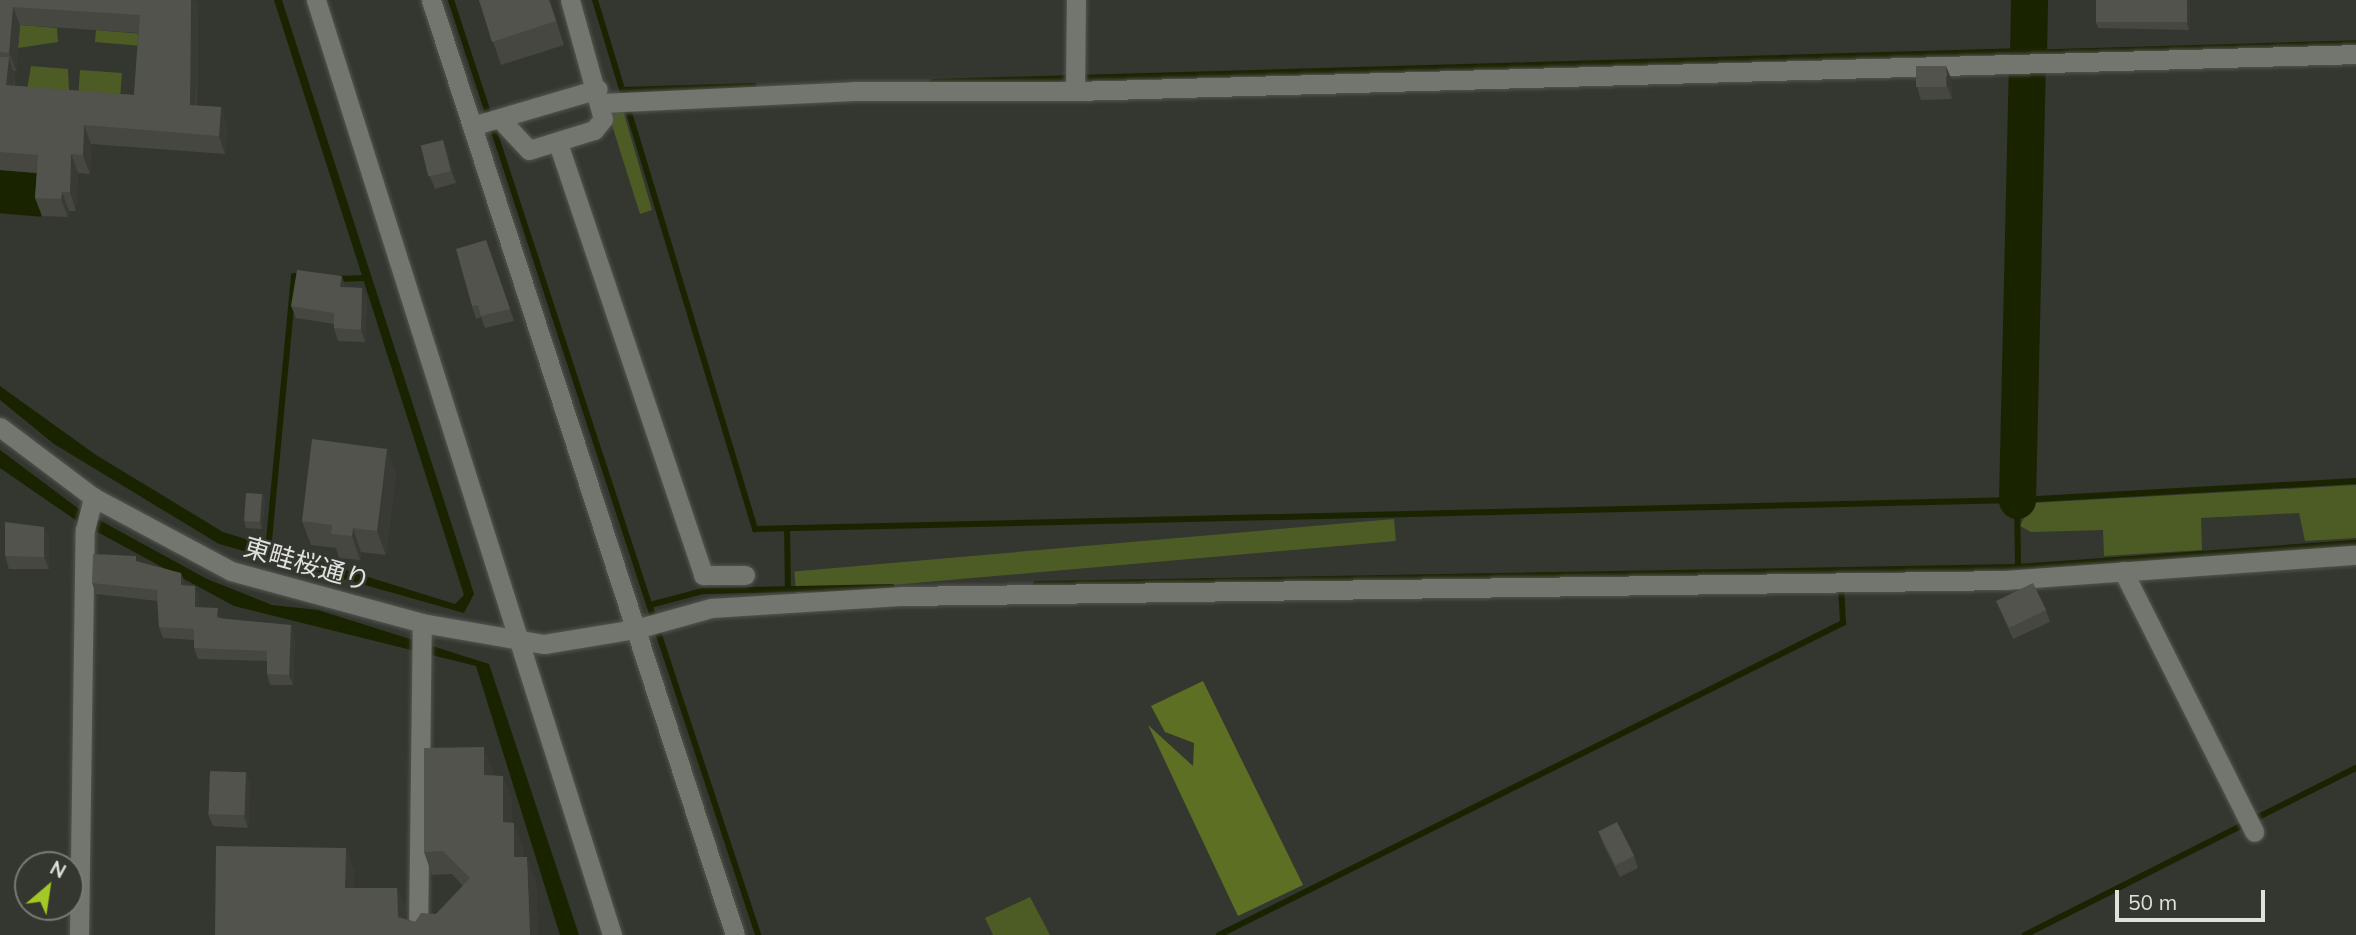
<!DOCTYPE html>
<meta charset="utf-8">
<style>
body{margin:0}
#map{position:relative;width:2356px;height:935px;overflow:hidden;background:#343630;font-family:Mulish,"Noto Sans JP",sans-serif}
div>[style]{position:absolute}
[style*='--x']{left:calc(var(--x)*1px);top:calc(var(--y)*1px);width:calc(var(--w)*1px);rotate:calc(var(--a)*1deg)}
.green>*{inset:0;background:#4d5c25;transform-origin:0 0}
.forest>*{inset:0;background:#5c6f22}
.water>*{inset:0;background:#1a2300;transform-origin:0 0}
.stream>*{height:6px;margin:-3px;padding:0 3px;transform-origin:3px;border-radius:3px;background:#1a2300}
.river>*{height:37px;margin:-18.5px;padding:0 18.5px;transform-origin:18.5px;border-radius:18.5px;background:#1a2300}
.roads{filter:drop-shadow(0 0 2px #53554f) drop-shadow(0 0 2px #53554f)}
.minor>*{height:19px;margin:-9.5px;padding:0 9.5px;transform-origin:9.5px;border-radius:9.5px;background:#73766f}
.tertiary>*{height:19px;margin:-9.5px;padding:0 9.5px;transform-origin:9.5px;border-radius:9.5px;background:#73766f}
.wall>*{inset:0;background:#464741}
.shaded-wall>*{inset:0;background:#393a35}
.building>*{inset:0;background:#51534c;transform-origin:0 0}
span{translate:-50% -50%;white-space:nowrap;text-align:center;line-height:1.15;-webkit-text-stroke:5px #343630;paint-order:stroke}
.street-label{font-size:26px;color:#e0e1dd}
.north{position:absolute;left:14px;top:851px;width:70px;height:70px;box-sizing:border-box;background:#343630;border:2px solid #797a75;border-radius:50%;rotate:29deg;font-size:19px;font-weight:700;line-height:28px;text-align:center;color:#e0e1dd}
.north::after{content:'';display:block;margin:auto;width:24px;height:32px;background:#a4c825;clip-path:polygon(50% 0,100% 100%,50% 72%,0 100%)}
.scale{position:absolute;left:2115px;top:890px;width:150px;height:32px;box-sizing:border-box;border:4px solid #e0e1dd;border-top:0;padding-left:9px;font-size:21px;line-height:24px;white-space:nowrap;color:#e0e1dd;-webkit-text-stroke:5px #343630;paint-order:stroke}
</style>
<div id="map">
<div class="green">
<i style="clip-path:polygon(20px 25px,57px 28px,58px 42px,18px 48px)"></i>
<i style="left:96px;top:30px;width:50px;height:12px;rotate:5deg"></i>
<i style="clip-path:polygon(31px 66px,68px 69px,69px 92px,27px 90px)"></i>
<i style="left:80px;top:70px;width:42px;height:23px;rotate:4deg"></i>
<i style="clip-path:polygon(623px 110px,652px 210px,640px 214px,611px 122px,614px 111px)"></i>
<i style="clip-path:polygon(2356px 485px,2356px 538px,2305px 541px,2299px 513px,2201px 518px,2202px 550px,2104px 556px,2103px 530px,2031px 532px,2020px 526px,2031px 503px)"></i>
<i style="left:1394px;top:519px;width:22px;height:602px;rotate:85deg"></i>
<i style="clip-path:polygon(1030px 897px,1050px 935px,993px 935px,985px 918px)"></i>
</div>
<div class="forest">
<i style="clip-path:polygon(1203px 681px,1303px 885px,1238px 916px,1148px 725px,1193px 766px,1194px 743px,1165px 732px,1151px 706px)"></i>
</div>
<div class="water">
<i style="clip-path:polygon(274px 0,282px 0,468px 575px,474px 594px,464px 613px,219px 544px,54px 444px,0 400px,0 386px,96px 455px,223px 532px,455px 604px,464px 595px)"></i>
<i style="left:0;top:170px;width:45px;height:43px;rotate:5deg"></i>
<i style="clip-path:polygon(0 450px,79px 509px,207px 579px,272px 605px,318px 610px,489px 664px,579px 935px,560px 935px,476px 666px,234px 606px,77px 521px,0 468px)"></i>
</div>
<div class="stream">
<i style="--x:451;--y:0;--w:645;--a:71.85"></i>
<i style="--x:595;--y:0;--w:553;--a:73.17"></i>
<i style="--x:755;--y:529;--w:1262;--a:-1.32"></i>
<i style="--x:2017;--y:500;--w:340;--a:-3.2"></i>
<i style="--x:2027;--y:53;--w:329;--a:-1.7"></i>
<i style="--x:933;--y:82;--w:1094;--a:-1.62"></i>
<i style="--x:623;--y:90;--w:131;--a:-1.7"></i>
<i style="--x:335;--y:279;--w:30;--a:-2"></i>
<i style="--x:2017;--y:500;--w:67;--a:89.1"></i>
<i style="--x:787;--y:528;--w:61;--a:89.1"></i>
<i style="--x:268;--y:551;--w:276;--a:-84.6"></i>
<i style="--x:294;--y:276;--w:10;--a:6"></i>
<i style="--x:1036;--y:584;--w:982;--a:-0.99"></i>
<i style="--x:2018;--y:567;--w:339;--a:-4.1"></i>
<i style="--x:650;--y:605;--w:55;--a:-14.8"></i>
<i style="--x:703;--y:591;--w:189;--a:-1.2"></i>
<i style="--x:658;--y:632;--w:319;--a:71.7"></i>
<i style="--x:1219;--y:935;--w:698;--a:-26.57"></i>
<i style="--x:1843;--y:623;--w:34;--a:-93"></i>
<i style="--x:2025;--y:935;--w:371;--a:-26.8"></i>
</div>
<div class="river">
<i style="--x:2028;--y:57;--w:57;--a:-89"></i>
<i style="--x:2017;--y:500;--w:427;--a:-88.7"></i>
</div>
<div class="roads">
<div class="minor">
<i style="--x:316;--y:0;--w:981;--a:72.43"></i>
<i style="--x:1075;--y:91;--w:91;--a:-89.4"></i>
<i style="--x:602;--y:103;--w:252;--a:-2.7"></i>
<i style="--x:854;--y:91;--w:221;--a:0"></i>
<i style="--x:1075;--y:91;--w:1282;--a:-1.65"></i>
<i style="--x:500;--y:119;--w:42;--a:46.9"></i>
<i style="--x:529;--y:150;--w:68;--a:-17.1"></i>
<i style="--x:594;--y:130;--w:14;--a:-51"></i>
<i style="--x:603;--y:119;--w:123;--a:-105.5"></i>
<i style="--x:472;--y:126;--w:131;--a:-16.4"></i>
<i style="--x:558;--y:143;--w:456;--a:71.4"></i>
<i style="--x:703;--y:575;--w:42;--a:0"></i>
<i style="--x:2123;--y:571;--w:292;--a:63.3"></i>
<i style="--x:636;--y:629;--w:78;--a:-15.6"></i>
<i style="--x:711;--y:608;--w:193;--a:-3.6"></i>
<i style="--x:904;--y:596;--w:1100;--a:-0.83"></i>
<i style="--x:2004;--y:580;--w:353;--a:-4.1"></i>
<i style="--x:79;--y:935;--w:405;--a:-89.2"></i>
<i style="--x:85;--y:530;--w:34;--a:-76"></i>
<i style="--x:418;--y:935;--w:312;--a:-89.3"></i>
</div>
<div class="tertiary">
<i style="--x:431;--y:0;--w:983;--a:71.99"></i>
<i style="--x:0;--y:427;--w:116;--a:37"></i>
<i style="--x:93;--y:497;--w:157;--a:28.2"></i>
<i style="--x:231;--y:571;--w:198;--a:15.2"></i>
<i style="--x:422;--y:623;--w:124;--a:9.8"></i>
<i style="--x:544;--y:644;--w:93;--a:-9.3"></i>
</div>
</div>
<div class="wall">
<i style="clip-path:polygon(evenodd,0 0,198px 5px,197px 106px,221px 107px,227px 126px,225px 154px,91px 144px,90px 174px,78px 173px,76px 211px,69px 211px,68px 217px,42px 216px,35px 198px,37px 173px,0 170px,0 0,20px 25px,138px 33px,134px 95px,15px 86px,15px 76px,14px 71px,16px 71px,20px 25px)"></i>
<i style="clip-path:polygon(479px 0,550px 0,564px 45px,501px 65px)"></i>
<i style="clip-path:polygon(2096px 0,2190px 0,2189px 30px,2098px 28px,2096px 22px)"></i>
<i style="clip-path:polygon(1951px 78px,1952px 99px,1921px 100px,1917px 87px)"></i>
<i style="clip-path:polygon(443px 140px,456px 183px,435px 189px,430px 177px)"></i>
<i style="clip-path:polygon(486px 240px,514px 321px,485px 328px,481px 317px,476px 319px,472px 306px)"></i>
<i style="clip-path:polygon(346px 287px,362px 288px,367px 300px,365px 342px,338px 341px,334px 328px,334px 324px,296px 318px,291px 306px)"></i>
<i style="clip-path:polygon(396px 472px,386px 555px,361px 552px,360px 560px,339px 558px,336px 548px,311px 545px,302px 521px)"></i>
<i style="clip-path:polygon(262px 494px,265px 500px,262px 529px,246px 528px,244px 521px)"></i>
<i style="clip-path:polygon(44px 527px,49px 539px,49px 569px,9px 569px,5px 556px)"></i>
<i style="clip-path:polygon(138px 562px,185px 583px,185px 586px,195px 586px,199px 597px,199px 607px,221px 618px,295px 636px,293px 685px,270px 685px,267px 674px,267px 661px,198px 659px,194px 648px,194px 640px,163px 638px,159px 627px,157px 601px,96px 594px,92px 583px)"></i>
<i style="clip-path:polygon(1996px 601px,2046px 610px,2050px 622px,2013px 639px)"></i>
<i style="clip-path:polygon(493px 771px,493px 775px,512px 799px,512px 822px,523px 846px,523px 857px,536px 881px,538px 935px,215px 935px,346px 848px,354px 872px,354px 888px,397px 888px,406px 912px,406px 919px,415px 922px,436px 914px,463px 886px,452px 874px,432px 875px,424px 852px)"></i>
<i style="clip-path:polygon(246px 772px,250px 785px,248px 828px,213px 826px,208px 814px)"></i>
<i style="clip-path:polygon(1599px 832px,1634px 856px,1638px 868px,1620px 877px,1603px 844px)"></i>
</div>
<div class="shaded-wall">
<i style="clip-path:polygon(191px 0,196px 0,198px 5px,196px 124px,190px 105px)"></i>
<i style="clip-path:polygon(549px 0,550px 0,564px 45px)"></i>
<i style="clip-path:polygon(2187px 0,2190px 0,2189px 30px,2187px 24px)"></i>
<i style="clip-path:polygon(13px 7px,20px 25px,16px 71px,9px 53px)"></i>
<i style="clip-path:polygon(9px 57px,15px 76px,13px 104px,6px 85px)"></i>
<i style="clip-path:polygon(1946px 66px,1951px 78px,1952px 99px,1947px 86px)"></i>
<i style="clip-path:polygon(221px 107px,227px 126px,225px 154px,219px 136px)"></i>
<i style="clip-path:polygon(84px 125px,91px 144px,90px 174px,83px 155px)"></i>
<i style="clip-path:polygon(443px 140px,448px 153px,456px 183px,451px 171px)"></i>
<i style="clip-path:polygon(71px 154px,78px 173px,76px 211px,70px 192px)"></i>
<i style="clip-path:polygon(62px 192px,69px 211px,68px 217px,61px 199px)"></i>
<i style="clip-path:polygon(342px 276px,346px 289px,340px 287px)"></i>
<i style="clip-path:polygon(362px 288px,367px 300px,365px 342px,361px 330px)"></i>
<i style="clip-path:polygon(387px 449px,396px 472px,386px 555px,377px 531px)"></i>
<i style="clip-path:polygon(262px 494px,265px 500px,262px 529px,260px 522px)"></i>
<i style="clip-path:polygon(44px 527px,49px 539px,49px 569px,44px 557px)"></i>
<i style="clip-path:polygon(353px 528px,361px 552px,360px 560px,352px 536px)"></i>
<i style="clip-path:polygon(181px 573px,185px 583px,185px 596px,181px 585px)"></i>
<i style="clip-path:polygon(195px 586px,199px 597px,199px 618px,195px 607px)"></i>
<i style="clip-path:polygon(291px 625px,295px 636px,293px 685px,289px 675px)"></i>
<i style="clip-path:polygon(484px 747px,493px 771px,492px 799px,484px 775px)"></i>
<i style="clip-path:polygon(246px 772px,250px 785px,248px 828px,244px 816px)"></i>
<i style="clip-path:polygon(503px 776px,512px 799px,512px 846px,503px 822px)"></i>
<i style="clip-path:polygon(514px 823px,523px 846px,522px 880px,514px 857px)"></i>
<i style="clip-path:polygon(346px 848px,354px 872px,354px 912px,345px 888px)"></i>
<i style="clip-path:polygon(527px 857px,536px 881px,538px 935px,530px 935px)"></i>
<i style="clip-path:polygon(397px 888px,406px 912px,407px 935px,398px 917px)"></i>
</div>
<div class="building">
<i style="clip-path:polygon(0 0,191px 0,190px 105px,221px 107px,219px 136px,84px 125px,83px 155px,71px 154px,70px 192px,62px 192px,61px 199px,35px 198px,38px 155px,0 152px,0 57px,9px 57px,6px 85px,134px 95px,140px 15px,13px 7px,9px 53px,0 52px)"></i>
<i style="clip-path:polygon(479px 0,549px 0,556px 21px,492px 42px)"></i>
<i style="left:2096px;top:0;width:91px;height:22px"></i>
<i style="left:1916px;top:66px;width:30px;height:21px"></i>
<i style="left:443px;top:140px;width:32px;height:23px;rotate:76deg"></i>
<i style="clip-path:polygon(486px 240px,510px 309px,481px 316px,478px 305px,472px 306px,456px 249px)"></i>
<i style="clip-path:polygon(297px 270px,342px 276px,340px 287px,362px 288px,361px 330px,334px 328px,334px 313px,291px 306px)"></i>
<i style="clip-path:polygon(312px 439px,387px 449px,377px 531px,353px 528px,352px 536px,331px 534px,332px 525px,302px 521px)"></i>
<i style="left:246px;top:493px;width:16px;height:28px;rotate:4deg"></i>
<i style="clip-path:polygon(5px 522px,44px 527px,44px 557px,5px 556px)"></i>
<i style="clip-path:polygon(93px 554px,136px 556px,136px 561px,181px 573px,181px 585px,195px 586px,195px 607px,218px 608px,217px 618px,291px 625px,289px 675px,267px 674px,267px 651px,194px 648px,194px 629px,159px 627px,157px 590px,92px 583px)"></i>
<i style="left:2033px;top:583px;width:30px;height:41px;rotate:64deg"></i>
<i style="clip-path:polygon(484px 747px,484px 775px,503px 776px,503px 822px,514px 823px,514px 857px,527px 857px,530px 935px,215px 935px,216px 846px,346px 848px,345px 888px,397px 888px,398px 917px,415px 922px,421px 913px,436px 914px,470px 878px,443px 851px,424px 852px,424px 748px)"></i>
<i style="left:210px;top:771px;width:36px;height:43px;rotate:2deg"></i>
<i style="left:1617px;top:822px;width:38px;height:21px;rotate:63deg"></i>
</div>
<div class="street-label">
<span style="left:307px;top:564px;rotate:16deg">東畦桜通り</span>
</div>
<div class="north">N</div>
<div class="scale">50 m</div>
</div>
